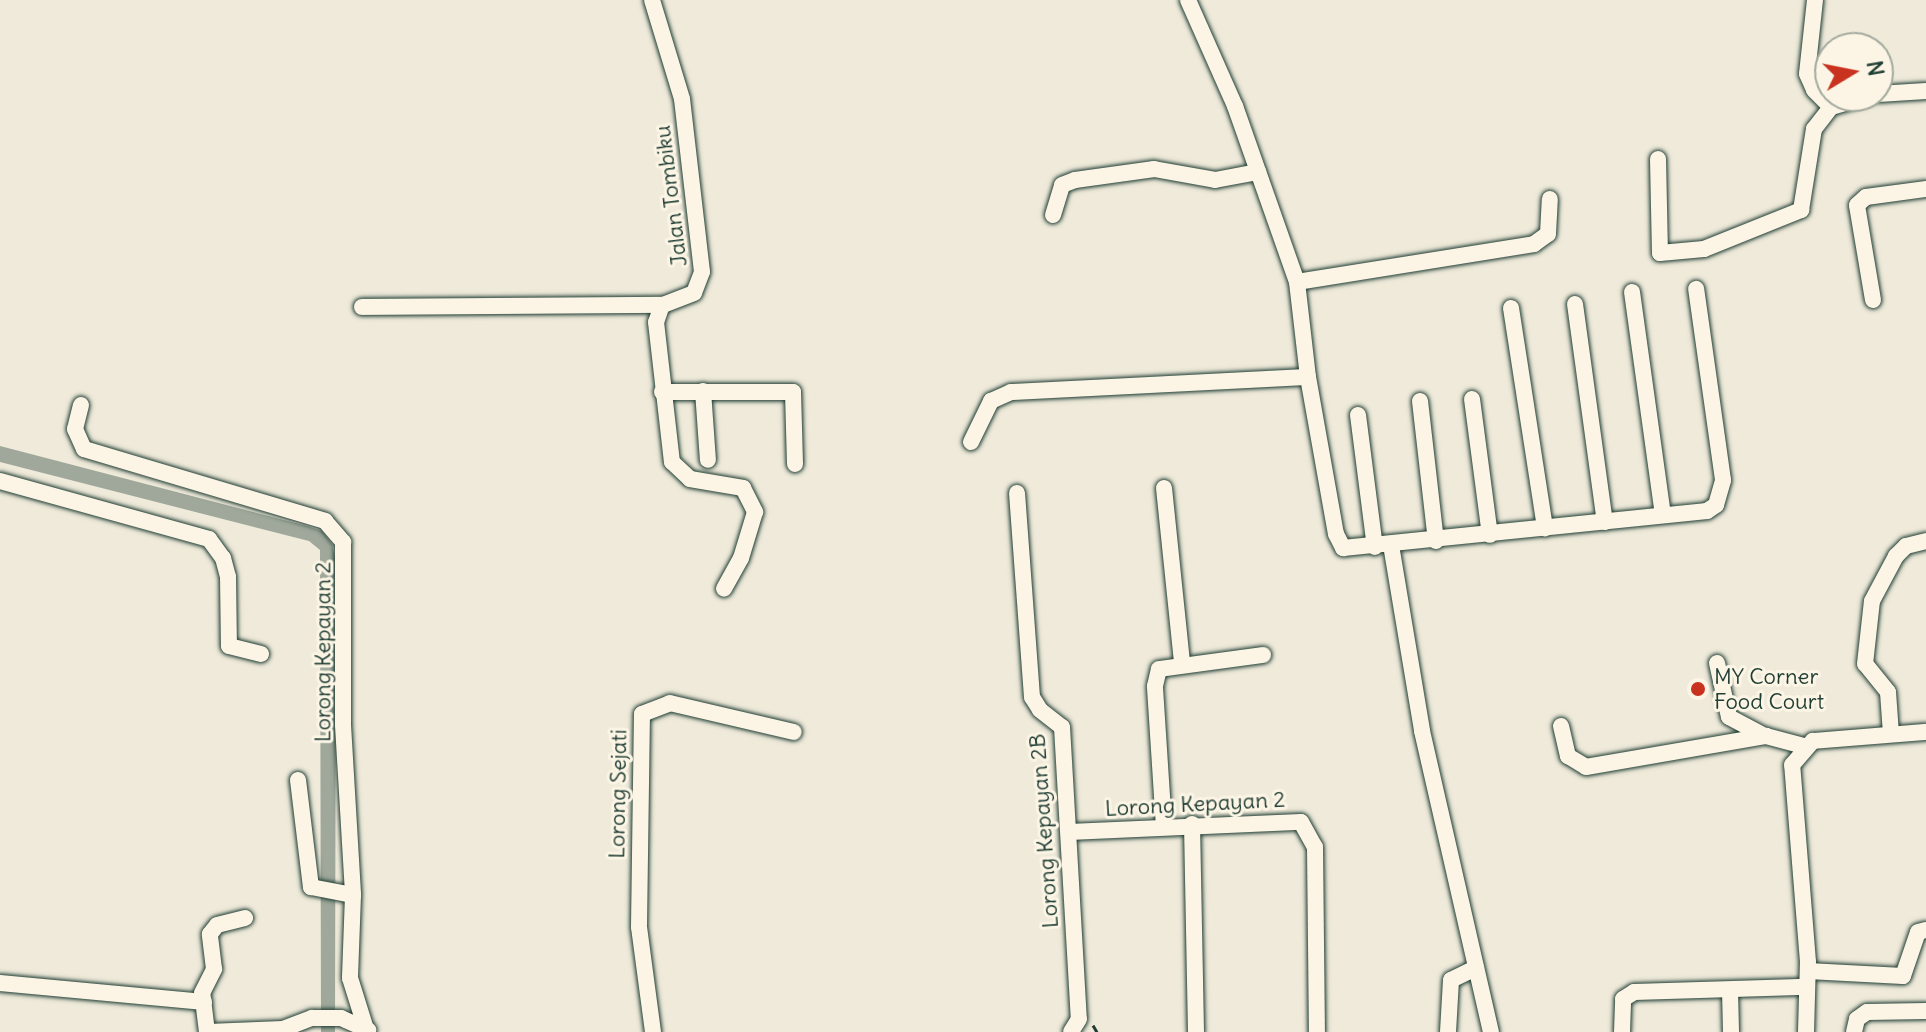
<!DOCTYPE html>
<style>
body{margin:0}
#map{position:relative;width:1926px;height:1032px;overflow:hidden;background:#efeada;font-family:Delius,sans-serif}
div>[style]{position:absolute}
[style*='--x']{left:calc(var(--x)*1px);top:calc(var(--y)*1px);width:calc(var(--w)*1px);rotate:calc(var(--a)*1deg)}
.water>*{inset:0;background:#9fa89a}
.path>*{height:3px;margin-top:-1.5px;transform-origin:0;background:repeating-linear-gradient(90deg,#1f3d34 0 8px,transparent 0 14px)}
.roads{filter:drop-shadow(0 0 2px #1f3d34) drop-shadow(0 0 2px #1f3d34)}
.minor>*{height:16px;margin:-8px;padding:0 8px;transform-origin:8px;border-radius:8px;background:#fcf5e5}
.dots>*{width:22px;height:22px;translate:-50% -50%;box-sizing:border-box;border:4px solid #fcf5e5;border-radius:50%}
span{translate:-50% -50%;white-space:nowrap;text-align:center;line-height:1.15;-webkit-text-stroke:6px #fcf5e5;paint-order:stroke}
.street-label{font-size:22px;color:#1f3d34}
.poi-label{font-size:22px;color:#1f3d34}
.left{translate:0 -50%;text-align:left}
.north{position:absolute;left:1814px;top:32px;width:80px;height:80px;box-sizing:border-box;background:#fcf5e5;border:2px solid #a4ab9e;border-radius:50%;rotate:80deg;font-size:22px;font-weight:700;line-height:32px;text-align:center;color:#1f3d34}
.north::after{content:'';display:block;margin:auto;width:28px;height:36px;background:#c8321e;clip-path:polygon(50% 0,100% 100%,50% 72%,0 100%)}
</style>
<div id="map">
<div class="water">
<i style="clip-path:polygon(0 446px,307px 526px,322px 531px,332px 544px,336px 562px,335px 1032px,321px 1032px,320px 550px,309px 541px,0 462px)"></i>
</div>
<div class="path">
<i style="--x:1093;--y:1025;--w:8;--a:60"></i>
</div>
<div class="roads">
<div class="minor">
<i style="--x:652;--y:0;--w:103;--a:73.1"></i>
<i style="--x:682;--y:99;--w:174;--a:83.4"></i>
<i style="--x:702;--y:272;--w:22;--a:111"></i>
<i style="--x:694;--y:293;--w:34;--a:159"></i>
<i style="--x:662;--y:305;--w:18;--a:109"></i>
<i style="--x:656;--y:322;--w:141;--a:83.5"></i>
<i style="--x:672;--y:462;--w:25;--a:43"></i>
<i style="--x:690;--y:479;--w:54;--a:9.6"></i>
<i style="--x:743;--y:488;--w:27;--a:63"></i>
<i style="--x:755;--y:512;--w:48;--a:106.9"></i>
<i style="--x:741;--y:558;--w:35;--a:119"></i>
<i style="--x:1188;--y:0;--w:116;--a:66.1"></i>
<i style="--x:1235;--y:106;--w:187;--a:70.6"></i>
<i style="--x:1297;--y:282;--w:96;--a:83.4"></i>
<i style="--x:1308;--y:377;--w:159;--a:79.9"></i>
<i style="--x:1336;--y:534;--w:16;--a:63"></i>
<i style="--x:1343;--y:548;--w:366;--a:-5.8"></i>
<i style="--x:1707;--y:511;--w:11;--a:-34"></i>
<i style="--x:1716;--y:505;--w:26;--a:-74"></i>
<i style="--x:1723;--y:480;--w:193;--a:-98"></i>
<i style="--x:1815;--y:0;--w:74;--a:96.2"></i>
<i style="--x:1807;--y:74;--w:17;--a:66"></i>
<i style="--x:1814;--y:90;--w:24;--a:45"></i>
<i style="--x:1878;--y:94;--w:48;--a:-3.6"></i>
<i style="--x:1658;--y:159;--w:94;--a:88.8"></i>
<i style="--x:1660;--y:253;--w:44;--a:-5.2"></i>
<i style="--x:1704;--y:249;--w:105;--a:-21.9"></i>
<i style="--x:1801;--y:210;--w:82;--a:-80.9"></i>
<i style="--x:1814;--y:129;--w:28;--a:-52"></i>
<i style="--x:1831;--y:107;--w:40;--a:-16"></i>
<i style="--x:1053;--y:215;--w:31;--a:-73"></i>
<i style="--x:1062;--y:185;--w:14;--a:-21"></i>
<i style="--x:1075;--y:180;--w:80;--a:-7.9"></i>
<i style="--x:1154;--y:169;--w:62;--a:10.2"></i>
<i style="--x:1215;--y:180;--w:44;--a:-10.5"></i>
<i style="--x:1297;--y:282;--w:240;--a:-9.1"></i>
<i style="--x:1534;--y:244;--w:17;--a:-36"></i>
<i style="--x:1548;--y:234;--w:35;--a:-87"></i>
<i style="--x:1632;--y:292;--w:225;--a:82.1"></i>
<i style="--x:1873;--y:300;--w:96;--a:-99.6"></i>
<i style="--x:1857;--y:205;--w:12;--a:-42"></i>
<i style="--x:1866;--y:197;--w:61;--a:-7.6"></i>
<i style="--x:1575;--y:304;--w:220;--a:82.2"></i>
<i style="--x:362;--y:307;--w:300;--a:-0.4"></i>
<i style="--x:1511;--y:308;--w:223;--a:81.2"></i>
<i style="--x:703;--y:391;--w:69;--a:85.9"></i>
<i style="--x:662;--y:392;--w:131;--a:0"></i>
<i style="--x:793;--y:392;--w:72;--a:88.4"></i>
<i style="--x:1472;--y:399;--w:137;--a:82.5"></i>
<i style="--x:1420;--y:401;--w:141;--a:83.5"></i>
<i style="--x:81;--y:405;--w:25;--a:104"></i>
<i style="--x:75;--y:429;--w:22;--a:66"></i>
<i style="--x:84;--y:449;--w:252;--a:16.6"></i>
<i style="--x:325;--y:521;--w:28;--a:49"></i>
<i style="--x:343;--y:542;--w:183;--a:90"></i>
<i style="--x:343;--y:725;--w:170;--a:86.6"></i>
<i style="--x:353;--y:895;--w:83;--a:92.1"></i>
<i style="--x:350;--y:978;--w:53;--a:72.6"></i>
<i style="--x:1358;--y:415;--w:133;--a:82.7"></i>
<i style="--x:971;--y:442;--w:46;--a:-64"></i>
<i style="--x:991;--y:401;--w:22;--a:-24"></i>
<i style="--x:1011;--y:392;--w:297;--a:-2.9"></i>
<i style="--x:0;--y:481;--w:217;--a:15.5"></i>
<i style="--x:209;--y:539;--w:24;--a:54"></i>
<i style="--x:223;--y:558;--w:20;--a:75"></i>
<i style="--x:228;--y:577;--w:69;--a:89.2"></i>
<i style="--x:229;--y:646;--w:33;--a:14"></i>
<i style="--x:1164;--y:488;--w:176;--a:84.1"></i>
<i style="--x:1017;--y:493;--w:205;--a:85.8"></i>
<i style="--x:1032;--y:697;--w:15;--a:58"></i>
<i style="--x:1040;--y:710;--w:28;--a:38"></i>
<i style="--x:1062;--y:727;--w:292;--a:86.7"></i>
<i style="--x:1079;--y:1019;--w:15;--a:122"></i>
<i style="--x:1391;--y:545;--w:189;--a:80.5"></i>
<i style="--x:1422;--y:731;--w:309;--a:77.1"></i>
<i style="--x:1717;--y:663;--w:55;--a:77.5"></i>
<i style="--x:1729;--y:717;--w:40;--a:28"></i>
<i style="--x:1561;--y:726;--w:31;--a:77"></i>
<i style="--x:1568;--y:756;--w:21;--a:31"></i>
<i style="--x:1586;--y:767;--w:183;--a:-9.8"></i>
<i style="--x:1766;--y:736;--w:39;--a:15"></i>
<i style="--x:1891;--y:734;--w:42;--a:-94.1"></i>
<i style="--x:1888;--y:692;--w:36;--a:-129"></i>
<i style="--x:1865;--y:664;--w:63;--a:-83.7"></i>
<i style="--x:1872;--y:601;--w:51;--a:-61.9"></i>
<i style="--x:1896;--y:556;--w:14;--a:-45"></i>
<i style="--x:1906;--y:546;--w:21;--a:-14"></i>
<i style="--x:298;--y:780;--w:108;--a:83.1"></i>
<i style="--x:311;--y:887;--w:43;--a:10.8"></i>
<i style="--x:1192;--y:824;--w:208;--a:88.9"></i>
<i style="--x:1164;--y:827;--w:141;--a:-93.7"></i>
<i style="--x:1155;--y:686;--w:17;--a:-77"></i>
<i style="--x:1159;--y:669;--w:105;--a:-7.7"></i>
<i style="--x:1069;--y:832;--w:232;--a:-2.5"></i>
<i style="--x:1301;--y:822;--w:29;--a:61"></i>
<i style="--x:1315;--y:847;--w:185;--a:89.4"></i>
<i style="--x:1808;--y:971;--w:95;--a:3"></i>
<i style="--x:1903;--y:976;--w:46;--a:-71.2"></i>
<i style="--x:1918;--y:932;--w:8;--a:-14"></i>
<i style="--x:0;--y:983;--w:205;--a:5.3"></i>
<i style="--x:1730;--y:990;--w:42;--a:88.6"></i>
<i style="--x:207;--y:1032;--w:39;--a:-97"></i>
<i style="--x:202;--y:993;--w:27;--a:-63"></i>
<i style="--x:214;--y:969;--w:35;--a:-97"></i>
<i style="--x:210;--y:934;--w:11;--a:-52"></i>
<i style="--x:217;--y:925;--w:29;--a:-14"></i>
<i style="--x:208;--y:1032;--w:75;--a:-2.3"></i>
<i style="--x:283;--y:1029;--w:31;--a:-21"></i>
<i style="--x:312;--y:1018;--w:29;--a:0"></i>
<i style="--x:341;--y:1018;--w:30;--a:24"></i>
<i style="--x:653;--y:1032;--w:106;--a:-97.6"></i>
<i style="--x:639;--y:927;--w:213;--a:-89.2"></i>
<i style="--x:642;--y:714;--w:30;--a:-21"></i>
<i style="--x:670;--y:703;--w:127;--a:13.2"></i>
<i style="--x:1448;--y:1032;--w:52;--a:-86.7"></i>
<i style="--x:1451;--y:980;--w:28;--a:-26"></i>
<i style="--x:1622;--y:1032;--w:33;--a:-88"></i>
<i style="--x:1623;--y:999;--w:13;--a:-32"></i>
<i style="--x:1634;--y:992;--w:173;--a:-1.7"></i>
<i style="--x:1806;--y:1032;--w:70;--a:-88.4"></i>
<i style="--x:1808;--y:962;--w:198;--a:-94.6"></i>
<i style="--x:1792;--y:765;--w:32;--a:-49"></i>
<i style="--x:1813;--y:741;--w:113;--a:-4.6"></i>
<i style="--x:1854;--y:1032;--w:13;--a:-77"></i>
<i style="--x:1857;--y:1019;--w:12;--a:-35"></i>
<i style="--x:1867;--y:1012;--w:59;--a:-1"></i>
</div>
</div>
<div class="dots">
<i style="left:1698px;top:689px;background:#c8321e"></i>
</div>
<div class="street-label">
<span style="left:671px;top:196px;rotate:-97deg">Jalan Tombiku</span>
<span style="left:323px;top:652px;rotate:-90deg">Lorong Kepayan 2</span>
<span style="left:618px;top:794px;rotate:-89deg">Lorong Sejati</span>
<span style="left:1195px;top:804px;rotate:-3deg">Lorong Kepayan 2</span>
<span style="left:1044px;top:831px;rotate:-94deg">Lorong Kepayan 2B</span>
</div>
<div class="poi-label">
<span class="left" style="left:1714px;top:689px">MY Corner<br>Food Court</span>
</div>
<div class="north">N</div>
</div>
